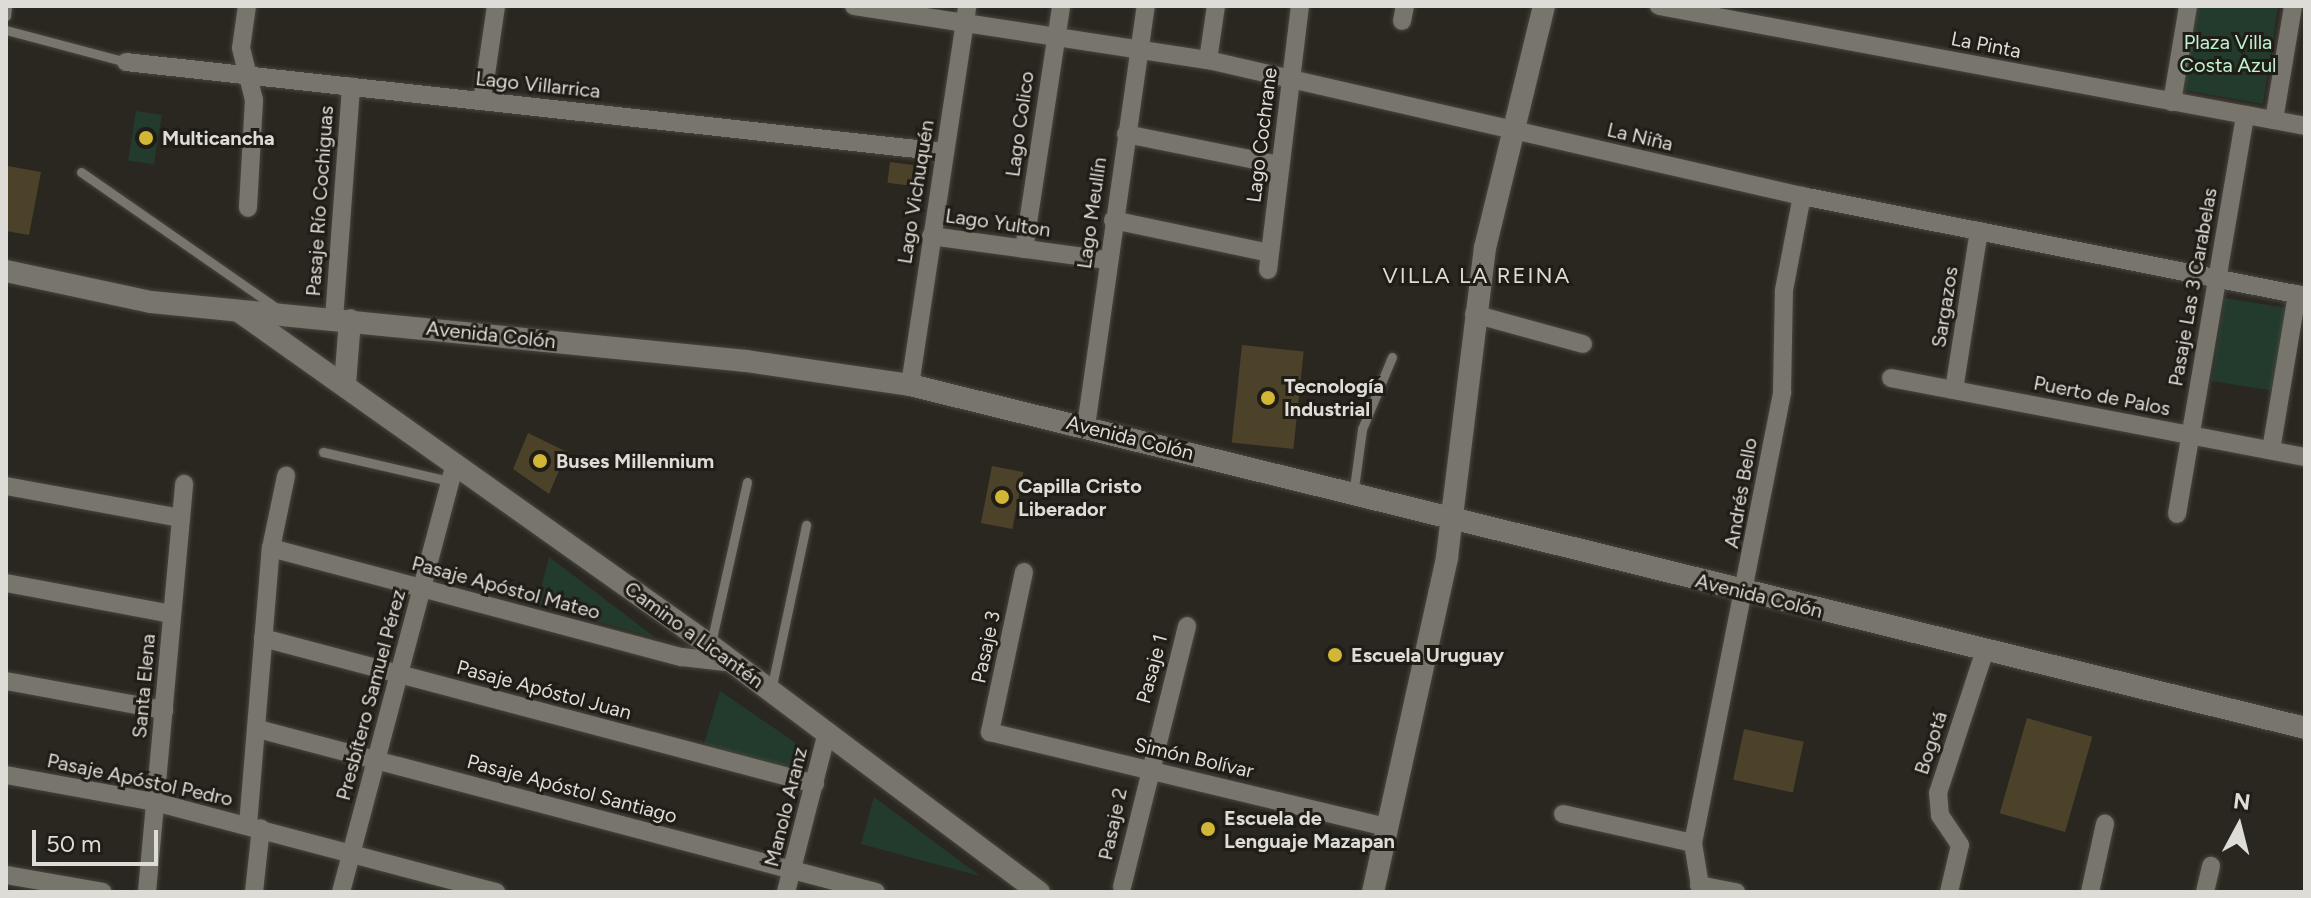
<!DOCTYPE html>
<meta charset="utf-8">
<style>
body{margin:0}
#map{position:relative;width:2311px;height:898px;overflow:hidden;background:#2a2720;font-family:Figtree,sans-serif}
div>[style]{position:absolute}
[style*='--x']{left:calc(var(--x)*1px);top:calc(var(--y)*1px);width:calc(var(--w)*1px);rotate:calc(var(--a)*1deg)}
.green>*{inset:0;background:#233b2c;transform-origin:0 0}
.building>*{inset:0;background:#4b4229;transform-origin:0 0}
.roads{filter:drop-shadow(0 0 2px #47453f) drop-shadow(0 0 2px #47453f)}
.service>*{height:9px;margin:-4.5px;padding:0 4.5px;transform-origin:4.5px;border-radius:4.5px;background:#78756c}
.minor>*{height:18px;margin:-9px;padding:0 9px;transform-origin:9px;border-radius:9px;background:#78756c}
.tertiary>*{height:22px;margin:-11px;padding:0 11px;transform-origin:11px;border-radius:11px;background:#78756c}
.dots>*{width:22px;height:22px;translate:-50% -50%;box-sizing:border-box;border:4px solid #201d16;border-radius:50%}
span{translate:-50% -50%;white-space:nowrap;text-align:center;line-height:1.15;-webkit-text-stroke:6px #201d16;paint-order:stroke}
.park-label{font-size:20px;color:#bef3d1}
.street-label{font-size:20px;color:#dedcd7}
.poi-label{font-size:20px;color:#dedcd7;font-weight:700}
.left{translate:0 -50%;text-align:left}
.neighbourhood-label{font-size:22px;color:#dfdcd2;letter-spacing:2px}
.frame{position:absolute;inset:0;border:8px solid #dedcd7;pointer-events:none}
.north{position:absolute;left:2199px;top:786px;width:80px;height:80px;-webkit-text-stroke:6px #201d16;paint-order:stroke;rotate:7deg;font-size:22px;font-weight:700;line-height:32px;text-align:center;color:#dedcd7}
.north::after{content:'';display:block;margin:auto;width:28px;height:36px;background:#dedcd7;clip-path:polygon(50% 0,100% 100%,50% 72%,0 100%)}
.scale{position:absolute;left:32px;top:830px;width:126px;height:36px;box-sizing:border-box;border:4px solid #dedcd7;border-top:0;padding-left:10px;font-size:24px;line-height:28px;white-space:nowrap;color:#dedcd7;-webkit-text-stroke:6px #201d16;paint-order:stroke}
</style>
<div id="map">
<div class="green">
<i style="clip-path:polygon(2193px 6px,2278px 6px,2263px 104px,2179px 89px)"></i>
<i style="left:136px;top:111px;width:26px;height:50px;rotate:9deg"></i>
<i style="left:2225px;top:298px;width:62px;height:84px;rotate:9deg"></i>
<i style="clip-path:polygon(549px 557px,656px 638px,537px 604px)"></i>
<i style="clip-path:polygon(720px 691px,809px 752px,804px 775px,704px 744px)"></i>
<i style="clip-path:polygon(874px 797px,980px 876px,861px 844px)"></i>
</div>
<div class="building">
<i style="left:890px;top:162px;width:24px;height:21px;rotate:7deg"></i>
<i style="clip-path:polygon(8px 166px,41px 172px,29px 235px,6px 231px)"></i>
<i style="left:1242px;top:345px;width:62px;height:98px;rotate:6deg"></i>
<i style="clip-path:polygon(528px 433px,567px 452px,549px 494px,513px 469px)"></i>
<i style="left:992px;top:466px;width:32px;height:58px;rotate:11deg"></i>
<i style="left:2027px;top:718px;width:68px;height:99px;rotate:16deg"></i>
<i style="left:1744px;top:729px;width:61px;height:52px;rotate:12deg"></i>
</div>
<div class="roads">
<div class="service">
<i style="--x:6;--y:16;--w:10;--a:-84"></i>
<i style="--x:6;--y:30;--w:124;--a:14.9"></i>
<i style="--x:81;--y:172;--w:239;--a:34.8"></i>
<i style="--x:323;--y:452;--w:130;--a:12.9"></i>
<i style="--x:1353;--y:495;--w:67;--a:-82.2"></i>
<i style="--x:1362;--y:429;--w:78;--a:-67.4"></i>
<i style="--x:711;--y:643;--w:165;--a:-77.4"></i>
<i style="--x:771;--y:690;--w:169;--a:-78"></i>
</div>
<div class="minor">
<i style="--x:247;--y:6;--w:42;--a:98.1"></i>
<i style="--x:241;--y:48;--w:54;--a:76"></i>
<i style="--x:254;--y:100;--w:108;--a:93.2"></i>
<i style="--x:854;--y:6;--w:358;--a:8.7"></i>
<i style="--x:1208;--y:60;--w:609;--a:12.9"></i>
<i style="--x:1802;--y:196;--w:513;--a:11.24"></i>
<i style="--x:1659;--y:6;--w:657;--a:10.52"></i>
<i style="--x:1402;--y:21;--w:15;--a:-79"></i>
<i style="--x:1208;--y:60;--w:55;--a:-81.6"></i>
<i style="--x:126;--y:62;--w:823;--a:6.28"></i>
<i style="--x:482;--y:101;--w:96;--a:-81.6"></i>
<i style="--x:2172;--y:102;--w:97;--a:-80.5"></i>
<i style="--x:2274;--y:120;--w:116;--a:-80.5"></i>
<i style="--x:1126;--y:134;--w:157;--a:11.4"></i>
<i style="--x:1113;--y:220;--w:160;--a:11.9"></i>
<i style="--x:931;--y:236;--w:178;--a:7.8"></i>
<i style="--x:1024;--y:249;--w:246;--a:-81.3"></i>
<i style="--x:1268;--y:270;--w:266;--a:-83.1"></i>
<i style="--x:1474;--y:314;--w:113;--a:15.4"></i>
<i style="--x:334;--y:319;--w:233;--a:-85.8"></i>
<i style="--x:1891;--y:378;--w:421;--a:10.8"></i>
<i style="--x:910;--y:385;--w:383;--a:-81.4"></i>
<i style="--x:1954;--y:390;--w:161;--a:-81.1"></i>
<i style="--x:1086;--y:426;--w:424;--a:-81.9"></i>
<i style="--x:2271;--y:450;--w:158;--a:-80.5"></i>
<i style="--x:6;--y:486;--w:178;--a:10.4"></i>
<i style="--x:2177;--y:514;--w:405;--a:-80.3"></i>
<i style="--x:271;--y:548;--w:425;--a:14.9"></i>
<i style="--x:682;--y:657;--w:50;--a:6.8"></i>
<i style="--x:1024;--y:572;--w:164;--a:102"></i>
<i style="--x:990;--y:732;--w:408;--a:13.5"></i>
<i style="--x:6;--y:583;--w:169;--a:10.6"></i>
<i style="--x:263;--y:638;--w:571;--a:14.82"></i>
<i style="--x:6;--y:681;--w:161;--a:10.4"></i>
<i style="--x:258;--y:729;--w:639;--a:14.78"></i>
<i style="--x:6;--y:775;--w:151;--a:10.3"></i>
<i style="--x:155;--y:802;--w:353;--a:14.8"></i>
<i style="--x:1563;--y:814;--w:133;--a:12.6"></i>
<i style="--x:248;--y:825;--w:278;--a:-85.3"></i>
<i style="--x:271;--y:548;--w:74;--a:-78.2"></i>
<i style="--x:6;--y:875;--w:98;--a:9.9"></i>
<i style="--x:1699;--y:885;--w:38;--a:11"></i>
<i style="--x:1122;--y:887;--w:269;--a:-76"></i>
<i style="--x:147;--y:892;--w:410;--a:-84.8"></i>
<i style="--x:254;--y:892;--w:64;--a:-83.8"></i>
<i style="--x:341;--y:892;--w:444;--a:-75.1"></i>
<i style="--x:786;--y:892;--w:165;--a:-75.6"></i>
<i style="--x:1701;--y:892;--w:50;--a:-99.3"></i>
<i style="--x:1693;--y:843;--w:460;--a:-78.8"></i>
<i style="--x:1782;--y:392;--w:102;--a:-88.9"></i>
<i style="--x:1784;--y:290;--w:96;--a:-79.2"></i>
<i style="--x:1949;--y:892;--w:48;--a:-76.8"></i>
<i style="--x:1960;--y:845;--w:36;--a:-124"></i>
<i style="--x:1940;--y:815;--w:22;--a:-95"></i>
<i style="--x:1938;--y:793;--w:151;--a:-71.8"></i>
<i style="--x:2090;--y:892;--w:70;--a:-77.6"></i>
<i style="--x:2205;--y:892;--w:27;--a:-77"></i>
</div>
<div class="tertiary">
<i style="--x:6;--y:271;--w:148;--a:12.1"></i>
<i style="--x:151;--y:302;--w:598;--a:5.66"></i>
<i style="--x:746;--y:361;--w:166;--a:8.3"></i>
<i style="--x:910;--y:385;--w:1437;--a:13.81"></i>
<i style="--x:240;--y:312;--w:577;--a:35.34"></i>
<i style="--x:711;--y:646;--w:410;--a:36.9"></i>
<i style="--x:345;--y:384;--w:64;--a:-85.5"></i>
<i style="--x:1373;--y:892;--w:343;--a:-77.5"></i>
<i style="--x:1447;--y:557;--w:311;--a:-83"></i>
<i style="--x:1485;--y:248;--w:249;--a:-76.3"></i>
</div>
</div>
<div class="dots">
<i style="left:146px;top:138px;background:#d2b736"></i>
<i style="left:1268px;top:398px;background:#d2b736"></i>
<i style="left:540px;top:461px;background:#d2b736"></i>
<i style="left:1002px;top:497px;background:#d2b736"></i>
<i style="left:1335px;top:655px;background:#d2b736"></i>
<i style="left:1208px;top:829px;background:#d2b736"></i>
</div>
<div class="park-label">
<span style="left:2228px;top:54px">Plaza Villa<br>Costa Azul</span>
</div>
<div class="street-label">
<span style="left:1986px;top:45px;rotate:11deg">La Pinta</span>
<span style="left:538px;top:85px;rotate:6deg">Lago Villarrica</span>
<span style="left:1020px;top:124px;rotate:-82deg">Lago Colico</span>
<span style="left:1262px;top:135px;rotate:-83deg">Lago Cochrane</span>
<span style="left:1640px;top:137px;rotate:13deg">La Niña</span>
<span style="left:916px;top:192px;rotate:-81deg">Lago Vichuquén</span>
<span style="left:320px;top:201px;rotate:-86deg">Pasaje Río Cochiguas</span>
<span style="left:1092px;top:213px;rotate:-82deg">Lago Meullín</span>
<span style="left:998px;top:223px;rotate:8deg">Lago Yulton</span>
<span style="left:2193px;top:287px;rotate:-80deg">Pasaje Las 3 Carabelas</span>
<span style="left:1945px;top:307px;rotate:-81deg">Sargazos</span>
<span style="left:491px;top:335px;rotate:6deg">Avenida Colón</span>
<span style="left:2102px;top:396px;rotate:11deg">Puerto de Palos</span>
<span style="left:1130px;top:438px;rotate:14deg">Avenida Colón</span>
<span style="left:1741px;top:493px;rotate:-80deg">Andrés Bello</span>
<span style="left:506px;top:588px;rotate:15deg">Pasaje Apóstol Mateo</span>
<span style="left:1759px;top:596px;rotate:14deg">Avenida Colón</span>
<span style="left:694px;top:635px;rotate:36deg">Camino a Licantén</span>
<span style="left:986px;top:647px;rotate:-78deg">Pasaje 3</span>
<span style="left:1152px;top:669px;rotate:-75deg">Pasaje 1</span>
<span style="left:144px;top:686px;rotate:-85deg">Santa Elena</span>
<span style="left:544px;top:690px;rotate:15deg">Pasaje Apóstol Juan</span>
<span style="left:371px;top:695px;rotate:-75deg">Presbítero Samuel Pérez</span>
<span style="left:1931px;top:743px;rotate:-72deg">Bogotá</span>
<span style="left:1194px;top:758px;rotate:13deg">Simón Bolívar</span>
<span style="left:140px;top:780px;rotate:12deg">Pasaje Apóstol Pedro</span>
<span style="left:572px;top:789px;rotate:15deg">Pasaje Apóstol Santiago</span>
<span style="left:786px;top:807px;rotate:-76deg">Manolo Aranz</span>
<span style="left:1113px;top:824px;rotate:-78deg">Pasaje 2</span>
</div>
<div class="poi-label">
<span class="left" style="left:162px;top:138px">Multicancha</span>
<span class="left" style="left:1284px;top:398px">Tecnología<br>Industrial</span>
<span class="left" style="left:556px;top:461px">Buses Millennium</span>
<span class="left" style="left:1018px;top:498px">Capilla Cristo<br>Liberador</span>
<span class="left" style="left:1351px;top:655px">Escuela Uruguay</span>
<span class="left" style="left:1224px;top:830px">Escuela de<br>Lenguaje Mazapan</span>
</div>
<div class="neighbourhood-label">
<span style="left:1477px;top:276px">VILLA LA REINA</span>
</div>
<div class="frame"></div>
<div class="north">N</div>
<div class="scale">50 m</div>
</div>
